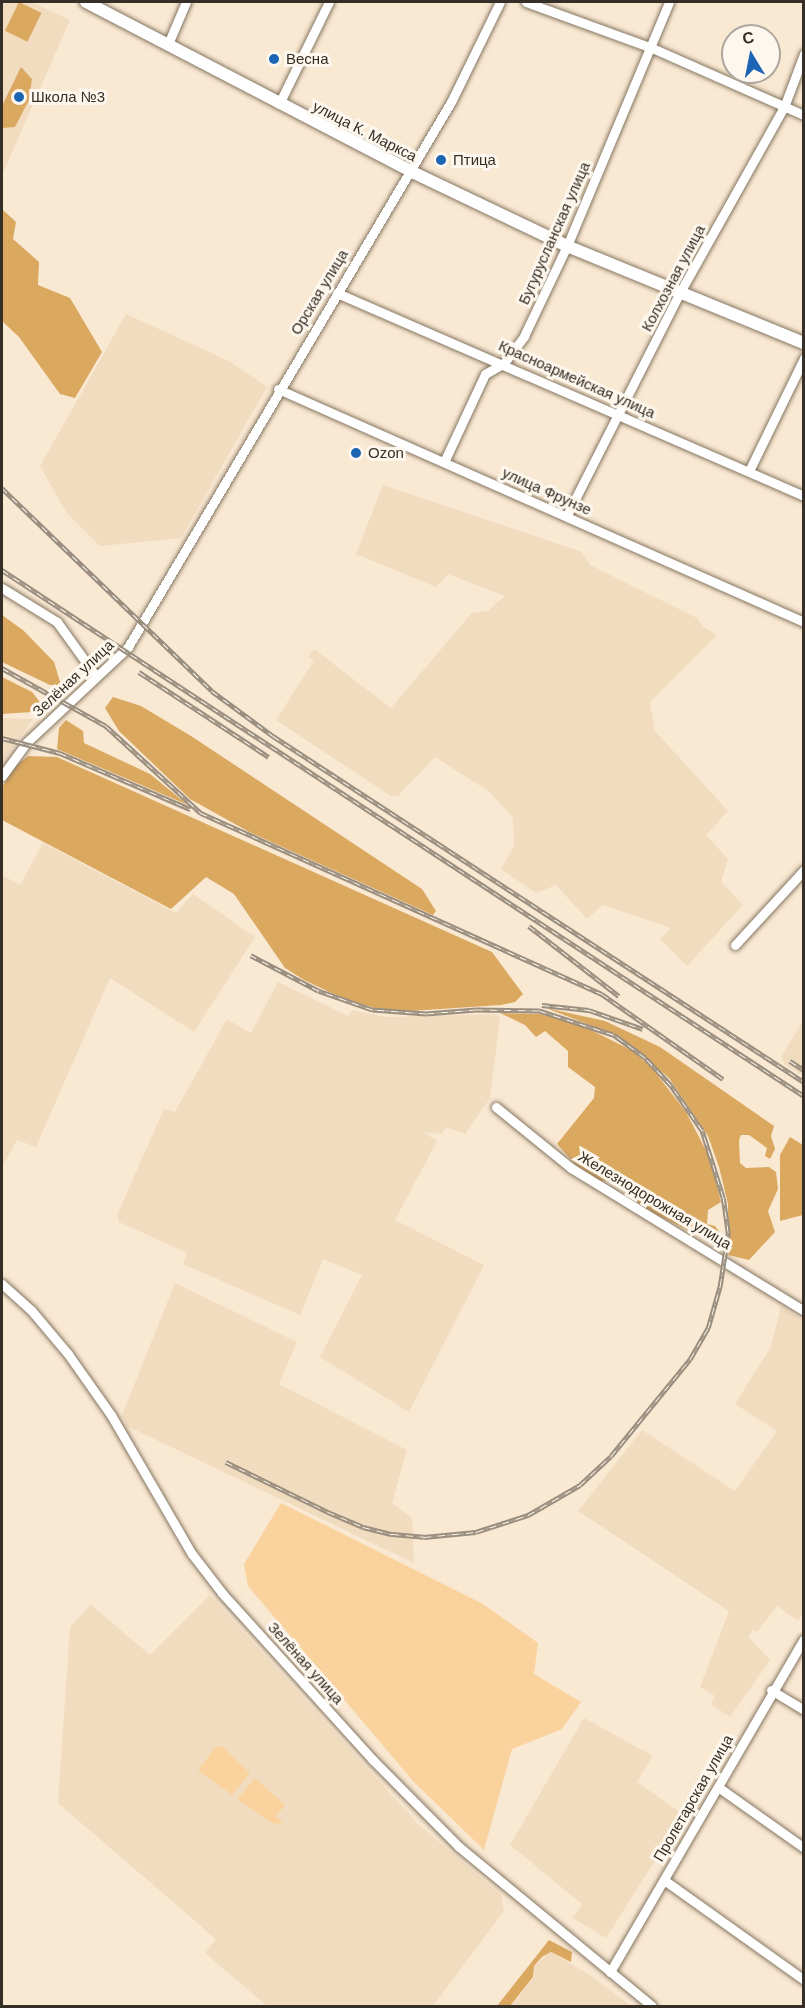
<!DOCTYPE html>
<meta charset="utf-8">
<style>
body{margin:0}
#map{position:relative;width:805px;height:2008px;overflow:hidden;background:#f9e8d2;font-family:Arial,sans-serif}
div>[style]{position:absolute}
[style*='--x']{left:calc(var(--x)*1px);top:calc(var(--y)*1px);width:calc(var(--w)*1px);rotate:calc(var(--a)*1deg)}
.built>*{inset:0;background:#f1dcc0}
.green>*{inset:0;background:#f9d29e}
.forest>*{inset:0;background:#dba860;transform-origin:0 0}
.roads{filter:drop-shadow(0 0 2px #857662) drop-shadow(0 0 2px #857662)}
.minor>*{height:9px;margin:-4.5px;padding:0 4.5px;transform-origin:4.5px;border-radius:4.5px;background:#fff}
.major>*{height:12px;margin:-6px;padding:0 6px;transform-origin:6px;border-radius:6px;background:#fff}
.rail>*{height:4.5px;margin-top:-2.25px;transform-origin:0;background:repeating-linear-gradient(90deg,#fdf7ee 0 7px,#9a8e7f 0 14px);box-sizing:border-box;border-block:2px solid #9a8e7f}
.dots>*{width:16px;height:16px;translate:-50% -50%;box-sizing:border-box;border:3px solid #fdf7ee;border-radius:50%}
span{translate:-50% -50%;white-space:nowrap;text-align:center;line-height:1.15;-webkit-text-stroke:6px #fdf7ee;paint-order:stroke}
.poi-label{font-size:15px;color:#352f27}
.left{translate:0 -50%;text-align:left}
.street-label{font-size:15px;color:#352f27}
.frame{position:absolute;inset:0;border:3px solid #352f27;pointer-events:none}
.north{position:absolute;left:721px;top:24px;width:60px;height:60px;box-sizing:border-box;background:#fdf7ee;border:2px solid #ada79e;border-radius:50%;rotate:350deg;font-size:16px;font-weight:700;line-height:24px;text-align:center;color:#352f27}
.north::after{content:'';display:block;margin:auto;width:21px;height:27px;background:#1c64b4;clip-path:polygon(50% 0,100% 100%,50% 72%,0 100%)}
</style>
<div id="map">
<div class="built">
<i style="clip-path:polygon(2px 2px,32px 2px,70px 20px,2px 175px)"></i>
<i style="clip-path:polygon(126px 314px,229px 361px,267px 387px,181px 538px,100px 546px,66px 512px,40px 466px)"></i>
<i style="clip-path:polygon(383px 485px,582px 552px,590px 565px,697px 618px,703px 627px,717px 635px,650px 702px,655px 731px,728px 811px,706px 835px,728px 859px,721px 882px,743px 905px,687px 966px,660px 939px,671px 928px,603px 905px,587px 919px,556px 885px,536px 893px,501px 869px,514px 846px,513px 818px,490px 792px,435px 757px,398px 796px,391px 796px,276px 720px,314px 661px,308px 657px,314px 649px,391px 708px,472px 613px,488px 611px,505px 596px,448px 574px,436px 587px,356px 554px)"></i>
<i style="clip-path:polygon(2px 718px,33px 719px,2px 762px)"></i>
<i style="clip-path:polygon(43px 843px,176px 913px,193px 894px,255px 937px,194px 1032px,110px 978px,36px 1147px,17px 1140px,2px 1167px,2px 875px,20px 885px)"></i>
<i style="clip-path:polygon(278px 982px,348px 1016px,352px 1010px,386px 1017px,495px 1014px,500px 1018px,490px 1098px,465px 1134px,446px 1127px,442px 1134px,423px 1132px,437px 1141px,395px 1220px,484px 1265px,409px 1412px,320px 1357px,362px 1275px,323px 1259px,300px 1315px,183px 1264px,187px 1253px,119px 1222px,117px 1215px,164px 1109px,175px 1112px,227px 1019px,251px 1033px)"></i>
<i style="clip-path:polygon(803px 1021px,803px 1076px,784px 1064px,782px 1055px)"></i>
<i style="clip-path:polygon(175px 1283px,297px 1342px,279px 1384px,407px 1450px,392px 1503px,412px 1518px,414px 1563px,127px 1426px,122px 1415px)"></i>
<i style="clip-path:polygon(781px 1306px,803px 1320px,803px 1613px,798px 1621px,777px 1606px,757px 1632px,753px 1630px,748px 1637px,770px 1660px,730px 1717px,711px 1704px,715px 1696px,700px 1687px,729px 1611px,578px 1511px,642px 1430px,735px 1491px,777px 1431px,735px 1404px,771px 1347px)"></i>
<i style="clip-path:polygon(210px 1595px,418px 1824px,501px 1895px,504px 1911px,433px 2006px,267px 2006px,205px 1953px,216px 1939px,58px 1803px,70px 1627px,91px 1605px,150px 1655px)"></i>
<i style="clip-path:polygon(584px 1718px,653px 1756px,637px 1782px,684px 1815px,606px 1938px,573px 1918px,582px 1904px,510px 1845px)"></i>
<i style="clip-path:polygon(551px 1952px,593px 1977px,631px 2006px,511px 2006px,534px 1977px,534px 1966px)"></i>
</div>
<div class="green">
<i style="clip-path:polygon(281px 1503px,483px 1604px,538px 1643px,534px 1674px,581px 1702px,562px 1729px,512px 1749px,484px 1850px,413px 1781px,248px 1586px,244px 1564px)"></i>
<i style="clip-path:polygon(215px 1747px,223px 1747px,250px 1773px,232px 1795px,198px 1771px)"></i>
<i style="clip-path:polygon(255px 1778px,285px 1805px,276px 1816px,283px 1823px,273px 1824px,237px 1799px)"></i>
</div>
<div class="forest">
<i style="left:19px;top:2px;width:25px;height:32px;rotate:26deg"></i>
<i style="clip-path:polygon(21px 67px,32px 79px,29px 100px,15px 127px,2px 128px,2px 106px)"></i>
<i style="clip-path:polygon(2px 209px,16px 222px,13px 239px,39px 262px,38px 285px,70px 298px,102px 352px,75px 398px,60px 394px,19px 337px,2px 321px)"></i>
<i style="clip-path:polygon(2px 615px,24px 631px,54px 662px,61px 685px,50px 685px,2px 662px)"></i>
<i style="clip-path:polygon(2px 677px,32px 692px,47px 711px,2px 714px)"></i>
<i style="clip-path:polygon(113px 697px,141px 706px,191px 736px,422px 889px,436px 911px,433px 915px,251px 833px,190px 799px,119px 731px,105px 708px)"></i>
<i style="clip-path:polygon(66px 720px,83px 731px,84px 743px,150px 774px,188px 805px,57px 749px,59px 728px)"></i>
<i style="clip-path:polygon(28px 756px,57px 757px,492px 952px,523px 994px,515px 1002px,501px 1005px,410px 1011px,375px 1008px,342px 998px,304px 980px,285px 968px,234px 894px,206px 877px,171px 909px,2px 820px,2px 787px,16px 766px)"></i>
<i style="clip-path:polygon(546px 1008px,605px 1021px,660px 1047px,774px 1126px,771px 1136px,775px 1149px,770px 1159px,765px 1156px,767px 1148px,749px 1135px,741px 1135px,739px 1140px,740px 1163px,746px 1168px,769px 1167px,776px 1172px,778px 1189px,768px 1211px,775px 1232px,749px 1260px,728px 1255px,728px 1204px,719px 1167px,708px 1136px,669px 1078px,620px 1037px)"></i>
<i style="clip-path:polygon(500px 1013px,540px 1014px,581px 1025px,633px 1051px,652px 1068px,686px 1112px,710px 1158px,721px 1202px,708px 1210px,707px 1224px,715px 1226px,723px 1237px,722px 1248px,646px 1209px,611px 1180px,600px 1181px,575px 1164px,557px 1144px,594px 1098px,595px 1087px,568px 1067px,568px 1051px,545px 1031px,536px 1037px,525px 1025px)"></i>
<i style="clip-path:polygon(790px 1137px,803px 1145px,803px 1215px,780px 1221px,780px 1155px)"></i>
<i style="clip-path:polygon(549px 1940px,572px 1952px,571px 1962px,551px 1952px,542px 1957px,534px 1966px,533px 1977px,510px 2006px,497px 2006px)"></i>
</div>
<div class="roads">
<div class="minor">
<i style="--x:526;--y:2;--w:134;--a:20.1"></i>
<i style="--x:652;--y:48;--w:166;--a:23.8"></i>
<i style="--x:168;--y:44;--w:46;--a:-66.8"></i>
<i style="--x:279;--y:104;--w:114;--a:-63.9"></i>
<i style="--x:337;--y:293;--w:509;--a:23.49"></i>
<i style="--x:278;--y:389;--w:575;--a:23.89"></i>
<i style="--x:444;--y:462;--w:97;--a:-65"></i>
<i style="--x:485;--y:374;--w:22;--a:-30"></i>
<i style="--x:504;--y:363;--w:34;--a:-53"></i>
<i style="--x:524;--y:336;--w:100;--a:-64.5"></i>
<i style="--x:567;--y:246;--w:264;--a:-67.3"></i>
<i style="--x:749;--y:471;--w:126;--a:-64"></i>
<i style="--x:567;--y:515;--w:248;--a:-63.1"></i>
<i style="--x:679;--y:294;--w:214;--a:-60.7"></i>
<i style="--x:784;--y:107;--w:57;--a:-69.3"></i>
<i style="--x:2;--y:588;--w:65;--a:31.7"></i>
<i style="--x:57;--y:622;--w:67;--a:54.2"></i>
<i style="--x:2;--y:776;--w:42;--a:-53.7"></i>
<i style="--x:27;--y:742;--w:139;--a:-43.2"></i>
<i style="--x:128;--y:647;--w:634;--a:-59.35"></i>
<i style="--x:451;--y:102;--w:111;--a:-63.9"></i>
<i style="--x:735;--y:945;--w:102;--a:-47.4"></i>
<i style="--x:496;--y:1107;--w:97;--a:39.1"></i>
<i style="--x:571;--y:1168;--w:273;--a:31.5"></i>
<i style="--x:2;--y:1284;--w:39;--a:42"></i>
<i style="--x:31;--y:1310;--w:57;--a:49.9"></i>
<i style="--x:68;--y:1354;--w:75;--a:54.8"></i>
<i style="--x:111;--y:1415;--w:161;--a:59.8"></i>
<i style="--x:192;--y:1554;--w:49;--a:52.4"></i>
<i style="--x:222;--y:1593;--w:225;--a:47.9"></i>
<i style="--x:373;--y:1760;--w:121;--a:45.3"></i>
<i style="--x:458;--y:1846;--w:251;--a:39.5"></i>
<i style="--x:771;--y:1690;--w:39;--a:31"></i>
<i style="--x:718;--y:1787;--w:105;--a:35.3"></i>
<i style="--x:664;--y:1880;--w:172;--a:35.5"></i>
<i style="--x:610;--y:1972;--w:385;--a:-59.8"></i>
</div>
<div class="major">
<i style="--x:86;--y:2;--w:365;--a:27.5"></i>
<i style="--x:410;--y:171;--w:174;--a:25.5"></i>
<i style="--x:567;--y:246;--w:256;--a:22.3"></i>
</div>
</div>
<div class="rail">
<i style="--x:2;--y:488;--w:292;--a:44"></i>
<i style="--x:212;--y:691;--w:76;--a:36.4"></i>
<i style="--x:273;--y:736;--w:634;--a:33.09"></i>
<i style="--x:2;--y:570;--w:959;--a:33.26"></i>
<i style="--x:2;--y:668;--w:119;--a:29.1"></i>
<i style="--x:106;--y:726;--w:129;--a:42.5"></i>
<i style="--x:201;--y:813;--w:440;--a:24.3"></i>
<i style="--x:602;--y:994;--w:148;--a:35.1"></i>
<i style="--x:139;--y:672;--w:155;--a:33.2"></i>
<i style="--x:2;--y:738;--w:60;--a:14.5"></i>
<i style="--x:60;--y:753;--w:142;--a:23.3"></i>
<i style="--x:529;--y:926;--w:114;--a:37.9"></i>
<i style="--x:542;--y:1005;--w:47;--a:6.1"></i>
<i style="--x:589;--y:1010;--w:57;--a:19.4"></i>
<i style="--x:790;--y:1061;--w:17;--a:33"></i>
<i style="--x:226;--y:1462;--w:114;--a:26.1"></i>
<i style="--x:328;--y:1512;--w:38;--a:23"></i>
<i style="--x:363;--y:1527;--w:30;--a:14"></i>
<i style="--x:392;--y:1534;--w:32;--a:5"></i>
<i style="--x:424;--y:1537;--w:52;--a:-5.5"></i>
<i style="--x:476;--y:1532;--w:55;--a:-18.1"></i>
<i style="--x:528;--y:1515;--w:60;--a:-30"></i>
<i style="--x:580;--y:1485;--w:42;--a:-43.1"></i>
<i style="--x:611;--y:1456;--w:125;--a:-50.8"></i>
<i style="--x:690;--y:1359;--w:36;--a:-60"></i>
<i style="--x:708;--y:1328;--w:44;--a:-74.1"></i>
<i style="--x:720;--y:1286;--w:54;--a:-81.4"></i>
<i style="--x:728;--y:1233;--w:35;--a:-98"></i>
<i style="--x:723;--y:1198;--w:70;--a:-107.4"></i>
<i style="--x:702;--y:1131;--w:55;--a:-124.6"></i>
<i style="--x:671;--y:1086;--w:38;--a:-133"></i>
<i style="--x:645;--y:1058;--w:39;--a:-144"></i>
<i style="--x:613;--y:1035;--w:78;--a:-162"></i>
<i style="--x:539;--y:1011;--w:63;--a:-179.1"></i>
<i style="--x:476;--y:1010;--w:50;--a:175.4"></i>
<i style="--x:426;--y:1014;--w:54;--a:-175.8"></i>
<i style="--x:372;--y:1010;--w:57;--a:-160.6"></i>
<i style="--x:318;--y:991;--w:76;--a:-152.4"></i>
</div>
<div class="dots">
<i style="left:274px;top:59px;background:#1c64b4"></i>
<i style="left:19px;top:97px;background:#1c64b4"></i>
<i style="left:441px;top:160px;background:#1c64b4"></i>
<i style="left:356px;top:453px;background:#1c64b4"></i>
</div>
<div class="poi-label">
<span class="left" style="left:286px;top:59px">Весна</span>
<span class="left" style="left:31px;top:97px">Школа №3</span>
<span class="left" style="left:453px;top:160px">Птица</span>
<span class="left" style="left:368px;top:453px">Ozon</span>
</div>
<div class="street-label">
<span style="left:365px;top:131px;rotate:27deg">улица К. Маркса</span>
<span style="left:554px;top:233px;rotate:-66deg">Бугурусланская улица</span>
<span style="left:673px;top:278px;rotate:-62deg">Колхозная улица</span>
<span style="left:319px;top:292px;rotate:-59deg">Орская улица</span>
<span style="left:577px;top:379px;rotate:24deg">Красноармейская улица</span>
<span style="left:547px;top:491px;rotate:24deg">улица Фрунзе</span>
<span style="left:73px;top:678px;rotate:-43deg">Зелёная улица</span>
<span style="left:655px;top:1200px;rotate:31deg">Железнодорожная улица</span>
<span style="left:306px;top:1663px;rotate:48deg">Зелёная улица</span>
<span style="left:693px;top:1798px;rotate:-60deg">Пролетарская улица</span>
</div>
<div class="frame"></div>
<div class="north">С</div>
</div>
